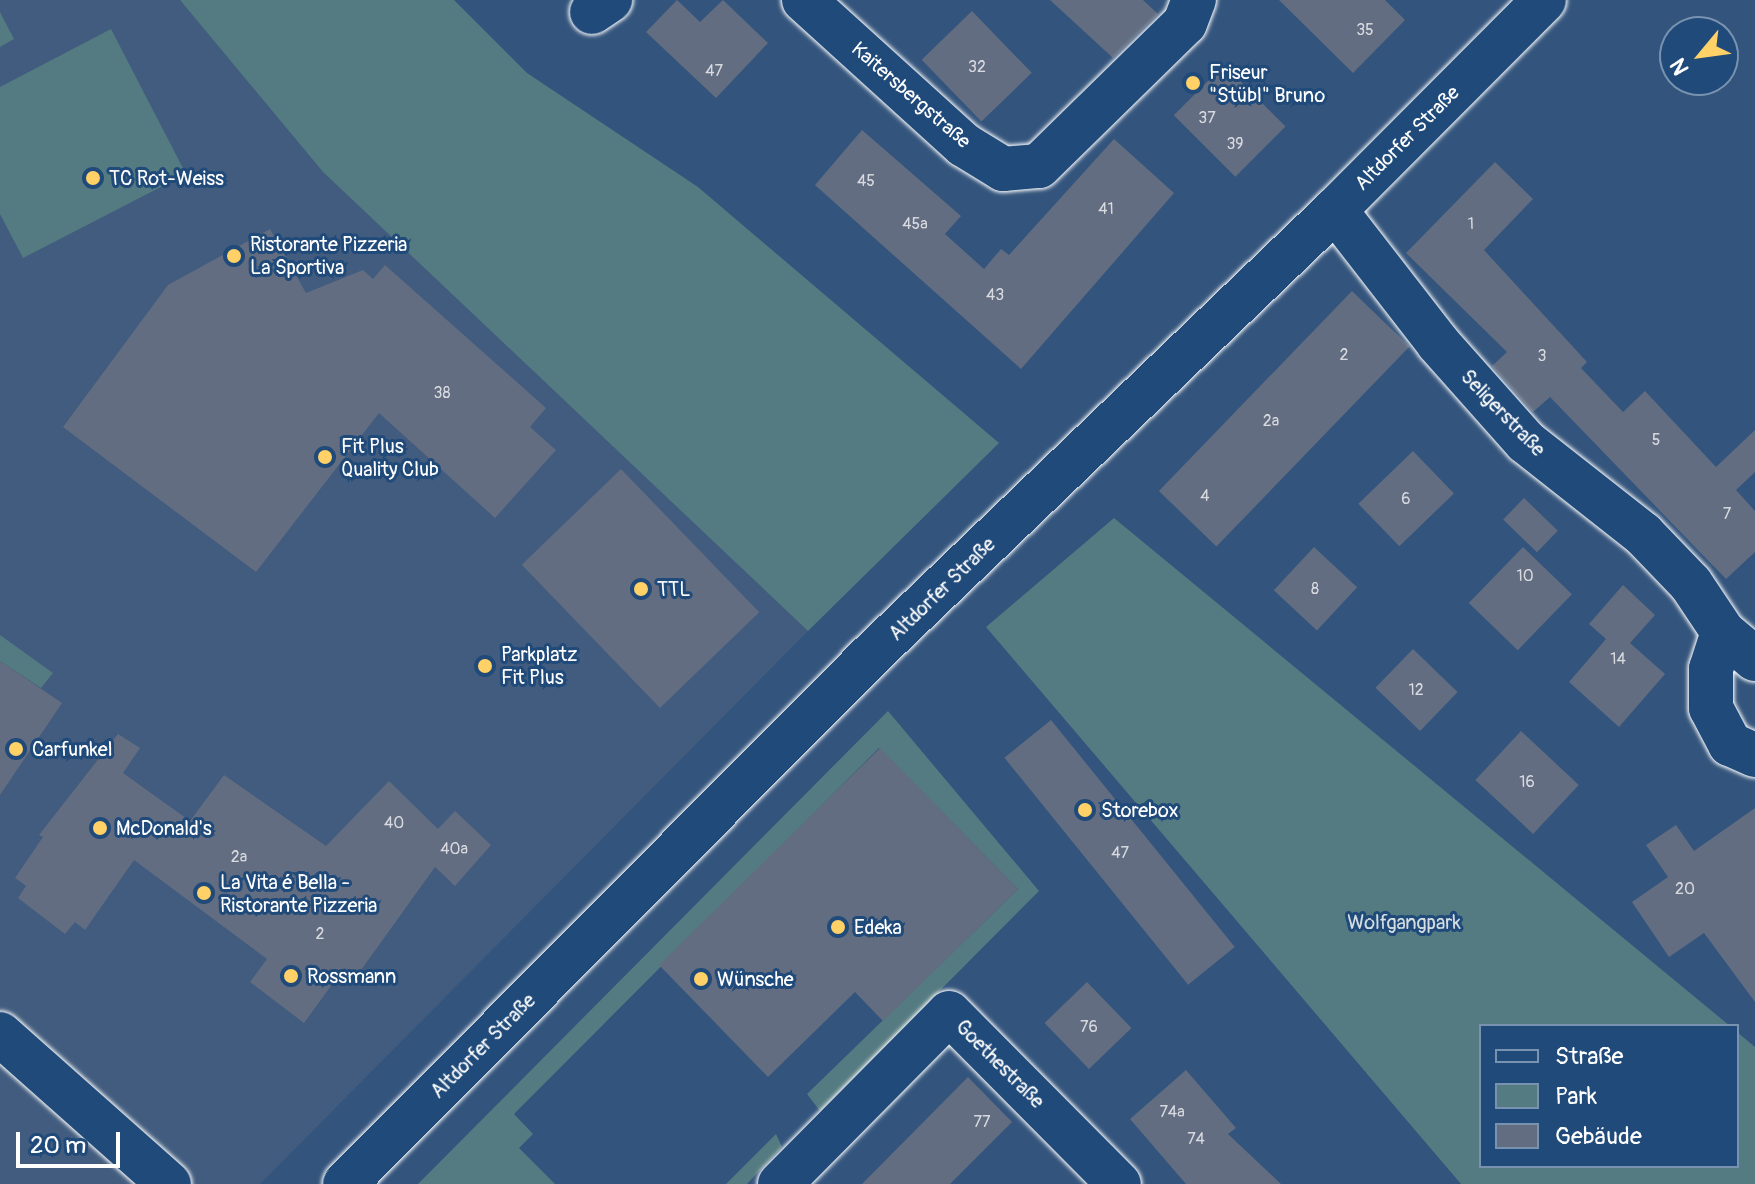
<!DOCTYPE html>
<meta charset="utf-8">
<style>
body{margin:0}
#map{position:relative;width:1755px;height:1184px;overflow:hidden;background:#33547c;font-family:Pangolin,sans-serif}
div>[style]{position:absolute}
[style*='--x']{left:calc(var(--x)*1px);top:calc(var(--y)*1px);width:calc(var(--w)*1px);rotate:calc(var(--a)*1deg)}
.built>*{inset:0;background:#415c7e}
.green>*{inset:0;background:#547b81}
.building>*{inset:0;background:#626d81;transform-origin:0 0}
.roads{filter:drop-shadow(0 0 2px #fff) drop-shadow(0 0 2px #fff)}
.minor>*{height:44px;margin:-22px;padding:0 22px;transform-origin:22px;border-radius:22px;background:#1f4a7a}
.major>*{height:44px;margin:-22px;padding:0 22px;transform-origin:22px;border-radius:22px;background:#1f4a7a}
.dots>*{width:22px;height:22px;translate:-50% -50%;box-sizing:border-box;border:4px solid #1f4a7a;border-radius:50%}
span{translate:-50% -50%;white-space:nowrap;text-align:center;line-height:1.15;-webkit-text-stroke:6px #1f4a7a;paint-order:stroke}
.number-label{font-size:16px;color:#d8dae0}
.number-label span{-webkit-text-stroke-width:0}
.poi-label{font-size:20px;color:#fff}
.left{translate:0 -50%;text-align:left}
.street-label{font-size:20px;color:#fff}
.park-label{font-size:20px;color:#d4dee0}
.legend{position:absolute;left:1479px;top:1024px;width:260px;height:144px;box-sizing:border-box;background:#1f4a7a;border:2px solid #7992af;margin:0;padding:10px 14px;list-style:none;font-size:24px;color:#fff}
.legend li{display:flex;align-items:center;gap:16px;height:40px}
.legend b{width:40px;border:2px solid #7992af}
.north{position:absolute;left:1659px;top:16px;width:80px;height:80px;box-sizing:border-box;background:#1f4a7a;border:2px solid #7992af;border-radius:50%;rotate:241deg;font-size:22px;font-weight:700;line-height:32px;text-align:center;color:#fff}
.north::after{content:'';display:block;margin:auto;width:28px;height:36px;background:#ffd166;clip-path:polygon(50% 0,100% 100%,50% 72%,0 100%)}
.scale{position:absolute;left:16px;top:1132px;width:104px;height:36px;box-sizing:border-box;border:4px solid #fff;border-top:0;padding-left:10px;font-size:24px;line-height:28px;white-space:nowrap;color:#fff;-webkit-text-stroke:6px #1f4a7a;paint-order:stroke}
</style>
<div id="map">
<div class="built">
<i style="clip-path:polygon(0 0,180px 0,323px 172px,808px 631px,260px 1184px,0 1184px)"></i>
</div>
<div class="green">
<i style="clip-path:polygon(180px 0,454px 0,527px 73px,698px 187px,999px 443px,808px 631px,323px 172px)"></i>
<i style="clip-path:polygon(0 12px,14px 39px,0 47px)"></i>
<i style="clip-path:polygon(111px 29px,186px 174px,23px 258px,0 214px,0 87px)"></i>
<i style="clip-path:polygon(1114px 518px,1730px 1026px,1481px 1026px,1481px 1166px,1737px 1166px,1737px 1032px,1755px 1047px,1755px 1184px,1461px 1184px,986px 627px)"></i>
<i style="clip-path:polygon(0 635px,53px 673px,41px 688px,0 661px)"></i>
<i style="clip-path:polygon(888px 711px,1039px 891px,820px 1111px,807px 1094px,1018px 889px,879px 748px,514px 1114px,533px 1134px,519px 1148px,555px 1184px,418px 1184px)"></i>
<i style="clip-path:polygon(776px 1134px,782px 1147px,747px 1184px,726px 1184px)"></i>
</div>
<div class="building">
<i style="clip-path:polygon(677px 0,700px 22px,723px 0,768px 43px,716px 98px,646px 32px)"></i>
<i style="clip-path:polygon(1050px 0,1143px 0,1158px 14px,1113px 58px)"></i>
<i style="clip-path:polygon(1279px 0,1385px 0,1405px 20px,1353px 73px)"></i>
<i style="left:972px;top:11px;width:86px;height:70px;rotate:46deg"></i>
<i style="left:1224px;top:65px;width:87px;height:71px;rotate:45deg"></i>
<i style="clip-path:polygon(862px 130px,961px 216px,945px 234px,984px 269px,1001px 249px,1009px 255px,1114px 139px,1174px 193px,1021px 369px,815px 185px)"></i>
<i style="clip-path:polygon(1495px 162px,1533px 199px,1484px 250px,1587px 362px,1581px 368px,1623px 412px,1645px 391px,1716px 467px,1755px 430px,1755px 472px,1736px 490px,1755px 511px,1755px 552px,1726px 579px,1550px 397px,1533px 412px,1492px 366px,1507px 352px,1406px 253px)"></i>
<i style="clip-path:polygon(270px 229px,306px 293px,363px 270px,373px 279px,385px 265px,546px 408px,530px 427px,556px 450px,495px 518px,379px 413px,256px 572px,63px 427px,168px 285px)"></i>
<i style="left:1352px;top:291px;width:80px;height:278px;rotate:44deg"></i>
<i style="left:1413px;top:451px;width:59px;height:76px;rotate:46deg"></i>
<i style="left:621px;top:469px;width:199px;height:138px;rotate:46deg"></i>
<i style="left:1524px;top:498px;width:47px;height:30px;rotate:44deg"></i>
<i style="left:1314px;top:547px;width:59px;height:59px;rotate:43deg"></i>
<i style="left:1523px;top:547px;width:68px;height:78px;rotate:44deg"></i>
<i style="clip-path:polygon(1623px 585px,1655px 615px,1630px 643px,1665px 674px,1619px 727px,1569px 682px,1606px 639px,1589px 624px)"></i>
<i style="left:1413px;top:649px;width:62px;height:54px;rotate:44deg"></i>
<i style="clip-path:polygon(0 661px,62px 703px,0 795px)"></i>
<i style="left:1051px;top:720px;width:292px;height:60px;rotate:51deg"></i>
<i style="left:1521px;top:731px;width:79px;height:67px;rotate:43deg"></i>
<i style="clip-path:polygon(118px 734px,140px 748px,123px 773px,190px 821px,224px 775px,326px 846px,389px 781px,438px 829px,455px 811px,491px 845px,455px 886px,435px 867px,356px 977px,344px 968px,304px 1023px,250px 982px,267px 959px,134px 860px,85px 930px,75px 922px,65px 934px,18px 898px,26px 886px,15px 878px,43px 837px,39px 835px)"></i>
<i style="clip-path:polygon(880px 748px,1018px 889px,883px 1021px,855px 992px,768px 1077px,659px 965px)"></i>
<i style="clip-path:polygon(1755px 808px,1755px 1002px,1704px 933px,1669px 957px,1632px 902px,1668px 877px,1646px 845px,1676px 825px,1694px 851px)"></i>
<i style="left:1087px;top:982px;width:64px;height:59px;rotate:46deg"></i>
<i style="clip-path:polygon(1186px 1070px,1236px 1128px,1228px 1134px,1281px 1184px,1186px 1184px,1130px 1119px)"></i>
<i style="clip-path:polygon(968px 1077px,1012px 1122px,950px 1184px,862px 1184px)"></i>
</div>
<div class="roads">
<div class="minor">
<i style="--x:804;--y:0;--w:216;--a:42.2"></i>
<i style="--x:964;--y:145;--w:46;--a:31.6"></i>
<i style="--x:1003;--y:169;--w:36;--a:-5"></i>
<i style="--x:1039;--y:166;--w:204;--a:-44.4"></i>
<i style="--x:1185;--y:23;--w:25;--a:-69"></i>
<i style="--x:592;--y:12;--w:22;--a:-34"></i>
<i style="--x:1335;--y:210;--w:168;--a:52.2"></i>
<i style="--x:1438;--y:343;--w:132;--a:48.4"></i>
<i style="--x:1526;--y:442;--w:149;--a:38.2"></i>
<i style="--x:1643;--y:534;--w:69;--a:46.2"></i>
<i style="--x:1691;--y:584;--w:58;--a:56.3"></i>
<i style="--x:1723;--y:632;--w:42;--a:40.2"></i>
<i style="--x:1723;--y:632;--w:39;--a:108"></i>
<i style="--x:1711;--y:669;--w:39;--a:90"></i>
<i style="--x:1711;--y:708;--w:41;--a:62.2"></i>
<i style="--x:1730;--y:744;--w:27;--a:24"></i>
<i style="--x:780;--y:1184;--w:240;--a:-45.3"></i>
<i style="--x:949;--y:1013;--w:241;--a:45.2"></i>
</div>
<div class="major">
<i style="--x:0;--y:1034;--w:226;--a:41.6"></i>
<i style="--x:345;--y:1184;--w:742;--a:-45.16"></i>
<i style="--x:868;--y:658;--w:647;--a:-43.81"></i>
<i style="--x:1335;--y:210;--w:296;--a:-45.1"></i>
</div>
</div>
<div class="dots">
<i style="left:1193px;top:83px;background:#ffd166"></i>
<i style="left:93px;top:178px;background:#ffd166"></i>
<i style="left:234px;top:256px;background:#ffd166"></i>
<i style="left:325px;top:457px;background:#ffd166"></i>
<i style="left:641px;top:589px;background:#ffd166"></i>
<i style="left:485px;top:666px;background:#ffd166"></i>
<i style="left:16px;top:749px;background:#ffd166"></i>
<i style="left:1085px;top:810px;background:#ffd166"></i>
<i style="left:100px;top:828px;background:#ffd166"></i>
<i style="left:204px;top:893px;background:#ffd166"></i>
<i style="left:838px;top:927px;background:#ffd166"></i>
<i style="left:291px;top:976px;background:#ffd166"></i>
<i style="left:701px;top:979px;background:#ffd166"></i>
</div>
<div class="number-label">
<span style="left:1365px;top:30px">35</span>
<span style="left:977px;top:67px">32</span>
<span style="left:714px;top:71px">47</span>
<span style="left:1207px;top:118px">37</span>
<span style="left:1235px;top:144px">39</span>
<span style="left:866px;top:181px">45</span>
<span style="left:1106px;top:209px">41</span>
<span style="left:915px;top:224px">45a</span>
<span style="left:1471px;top:224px">1</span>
<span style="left:995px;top:295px">43</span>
<span style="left:1344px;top:355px">2</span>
<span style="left:1542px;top:356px">3</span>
<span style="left:442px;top:393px">38</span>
<span style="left:1271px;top:421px">2a</span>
<span style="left:1656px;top:440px">5</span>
<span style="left:1205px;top:496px">4</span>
<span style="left:1406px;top:499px">6</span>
<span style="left:1727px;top:514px">7</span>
<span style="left:1525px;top:576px">10</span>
<span style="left:1315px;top:589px">8</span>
<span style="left:1618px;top:659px">14</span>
<span style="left:1416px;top:690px">12</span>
<span style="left:1527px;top:782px">16</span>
<span style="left:394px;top:823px">40</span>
<span style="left:454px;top:849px">40a</span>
<span style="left:1120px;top:853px">47</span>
<span style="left:239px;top:857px">2a</span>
<span style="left:1685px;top:889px">20</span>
<span style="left:320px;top:934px">2</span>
<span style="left:1089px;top:1027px">76</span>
<span style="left:1172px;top:1112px">74a</span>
<span style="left:982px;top:1122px">77</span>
<span style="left:1196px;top:1139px">74</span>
</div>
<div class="poi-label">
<span class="left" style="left:1209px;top:84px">Friseur<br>"Stübl" Bruno</span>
<span class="left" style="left:109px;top:178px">TC Rot-Weiss</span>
<span class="left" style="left:250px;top:256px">Ristorante Pizzeria<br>La Sportiva</span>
<span class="left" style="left:341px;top:458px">Fit Plus<br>Quality Club</span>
<span class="left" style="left:657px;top:589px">TTL</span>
<span class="left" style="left:501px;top:666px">Parkplatz<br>Fit Plus</span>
<span class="left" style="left:32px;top:749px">Carfunkel</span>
<span class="left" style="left:1101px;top:810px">Storebox</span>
<span class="left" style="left:116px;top:828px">McDonald's</span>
<span class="left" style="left:220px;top:894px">La Vita é Bella -<br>Ristorante Pizzeria</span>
<span class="left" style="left:854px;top:927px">Edeka</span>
<span class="left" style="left:307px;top:976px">Rossmann</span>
<span class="left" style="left:717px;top:979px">Wünsche</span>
</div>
<div class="street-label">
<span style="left:911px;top:95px;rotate:41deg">Kaitersbergstraße</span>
<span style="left:1407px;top:138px;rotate:-45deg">Altdorfer Straße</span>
<span style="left:1503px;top:413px;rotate:46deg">Seligerstraße</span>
<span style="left:942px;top:589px;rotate:-44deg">Altdorfer Straße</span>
<span style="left:483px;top:1046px;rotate:-45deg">Altdorfer Straße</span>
<span style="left:1000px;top:1064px;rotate:45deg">Goethestraße</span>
</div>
<div class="park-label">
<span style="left:1404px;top:922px">Wolfgangpark</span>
</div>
<ul class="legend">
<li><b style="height:10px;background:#1f4a7a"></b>Straße</li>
<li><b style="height:22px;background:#547b81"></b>Park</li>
<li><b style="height:22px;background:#626d81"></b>Gebäude</li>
</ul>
<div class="north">N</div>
<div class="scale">20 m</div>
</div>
